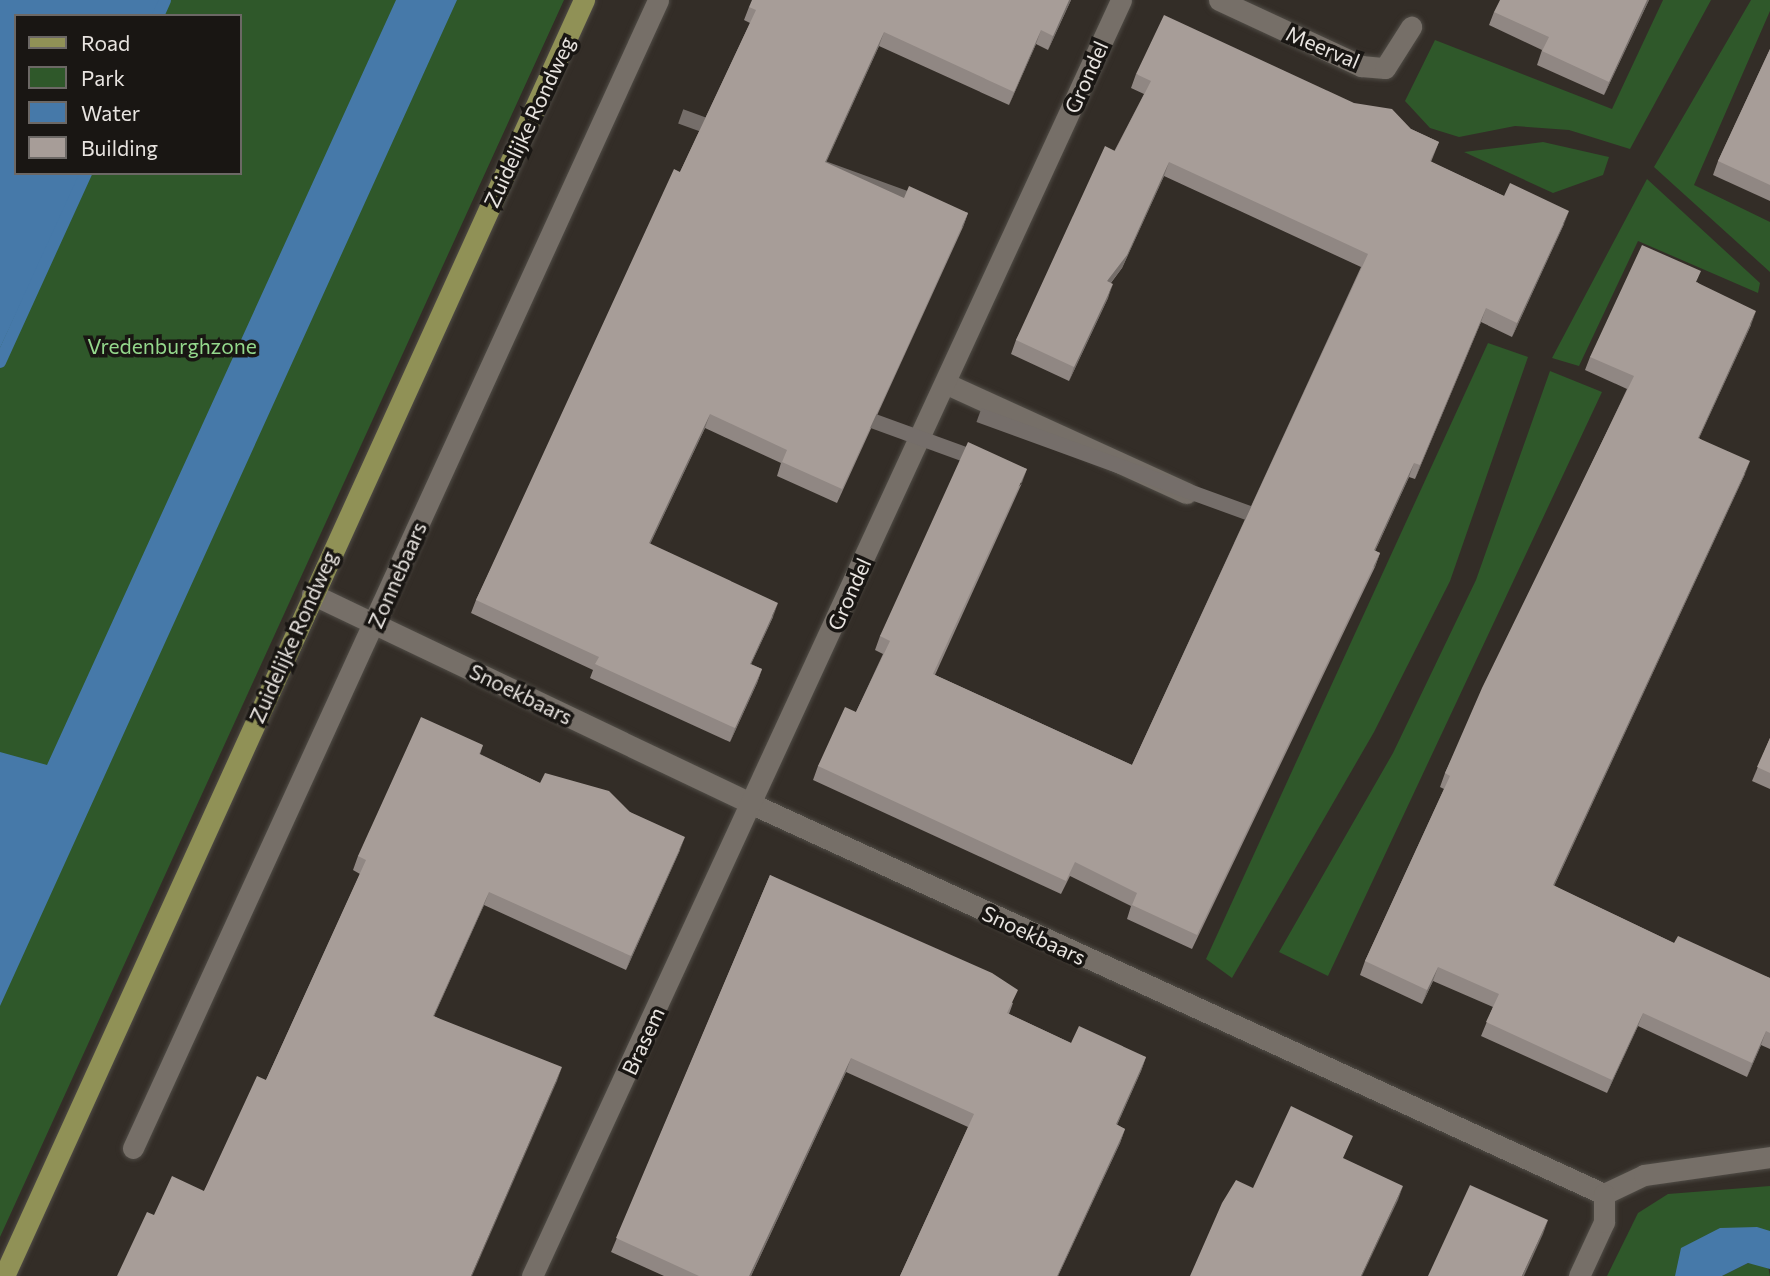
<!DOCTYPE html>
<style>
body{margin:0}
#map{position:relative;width:1770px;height:1276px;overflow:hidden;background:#332d27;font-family:Commissioner,sans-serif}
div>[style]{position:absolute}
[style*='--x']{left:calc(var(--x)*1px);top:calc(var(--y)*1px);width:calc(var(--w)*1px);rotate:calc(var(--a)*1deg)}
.green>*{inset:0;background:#2f582a}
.water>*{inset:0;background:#4679a9}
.stream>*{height:12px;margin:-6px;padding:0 6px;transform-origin:6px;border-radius:6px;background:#4679a9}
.roads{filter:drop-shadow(0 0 2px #504c46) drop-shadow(0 0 2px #504c46)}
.minor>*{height:21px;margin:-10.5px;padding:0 10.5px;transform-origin:10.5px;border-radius:10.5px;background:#766f68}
.major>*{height:21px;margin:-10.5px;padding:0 10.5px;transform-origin:10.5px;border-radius:10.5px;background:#909156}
.wall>*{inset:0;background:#908783}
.shaded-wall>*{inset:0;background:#756e6a;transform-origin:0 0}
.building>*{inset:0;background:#a79d98}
span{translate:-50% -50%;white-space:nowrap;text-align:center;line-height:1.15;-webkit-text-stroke:7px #191613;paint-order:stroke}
.street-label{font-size:21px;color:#e8e4e0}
.park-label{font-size:21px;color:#94d88c}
.legend{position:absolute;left:14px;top:14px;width:228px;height:161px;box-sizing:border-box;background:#191613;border:2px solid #6c6865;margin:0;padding:9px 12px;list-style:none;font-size:21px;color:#e8e4e0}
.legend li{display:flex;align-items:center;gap:14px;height:35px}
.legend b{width:35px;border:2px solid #6c6865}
</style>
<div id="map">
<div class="green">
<i style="clip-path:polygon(evenodd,0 0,564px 0,0 1237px,0 0,16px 16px,240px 16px,240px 173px,16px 173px,16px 16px)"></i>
<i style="clip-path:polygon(1663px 0,1711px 0,1630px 149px,1569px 130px,1515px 126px,1459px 137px,1430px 128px,1405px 101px,1435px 40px,1612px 109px)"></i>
<i style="clip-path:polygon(1751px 0,1770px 0,1770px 11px,1694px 185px,1770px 222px,1770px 272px,1654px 167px)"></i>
<i style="clip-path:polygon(1543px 142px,1609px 157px,1603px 175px,1553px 193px,1464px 152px)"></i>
<i style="clip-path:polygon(1647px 179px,1760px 283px,1758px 293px,1638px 241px,1579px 366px,1552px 358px)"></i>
<i style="clip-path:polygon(1488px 343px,1528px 357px,1450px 581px,1374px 732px,1232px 978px,1206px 959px)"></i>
<i style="clip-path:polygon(1550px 371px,1602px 392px,1328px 976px,1279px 952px,1393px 753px,1476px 580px)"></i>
<i style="clip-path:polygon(1770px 1186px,1770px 1231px,1675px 1276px,1607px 1276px,1638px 1213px,1668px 1194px)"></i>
<i style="clip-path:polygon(1748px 1263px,1768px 1266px,1770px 1276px,1722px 1276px)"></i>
</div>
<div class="water">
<i style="clip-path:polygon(0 0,164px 0,157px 16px,16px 16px,16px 173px,82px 173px,0 348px)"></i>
<i style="clip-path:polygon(396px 0,457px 0,0 1006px,0 752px,47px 765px)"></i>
<i style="clip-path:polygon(1757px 1227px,1770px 1231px,1770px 1269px,1748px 1263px,1722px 1276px,1675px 1276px,1681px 1248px,1720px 1228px)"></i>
</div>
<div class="stream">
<i style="--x:158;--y:16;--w:17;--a:-66"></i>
<i style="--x:0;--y:362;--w:208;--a:-65.5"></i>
</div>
<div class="roads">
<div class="minor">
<i style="--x:1219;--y:0;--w:157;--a:24.9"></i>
<i style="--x:1361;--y:66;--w:24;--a:5"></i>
<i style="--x:1385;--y:68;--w:49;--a:-57.6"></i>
<i style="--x:947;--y:384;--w:263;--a:24.5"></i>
<i style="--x:312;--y:594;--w:488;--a:25.5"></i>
<i style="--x:752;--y:804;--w:937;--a:24.6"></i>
<i style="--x:133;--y:1148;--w:1262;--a:-65.42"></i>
<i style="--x:1604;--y:1194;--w:44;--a:-25.4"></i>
<i style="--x:1644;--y:1175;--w:127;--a:-8.1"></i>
<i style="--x:532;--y:1276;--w:1405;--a:-65.22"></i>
<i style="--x:1579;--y:1276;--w:60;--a:-65.2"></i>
<i style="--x:1604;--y:1222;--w:28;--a:-90"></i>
</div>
<div class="major">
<i style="--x:4;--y:1276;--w:1402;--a:-65.56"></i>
</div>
</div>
<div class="wall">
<i style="clip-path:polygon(1071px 0,1048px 50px,1036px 44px,1009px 105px,879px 46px,826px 162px,904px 198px,968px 213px,963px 227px,837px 503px,777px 476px,781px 463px,705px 428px,650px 544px,773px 617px,751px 664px,762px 669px,757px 683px,730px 742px,590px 678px,593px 670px,471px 613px,476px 600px,680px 172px,750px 23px,744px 20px,749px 7px)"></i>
<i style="clip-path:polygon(1649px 0,1604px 95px,1537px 65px,1542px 50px,1489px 25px,1494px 12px)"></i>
<i style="clip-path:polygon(1770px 49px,1770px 201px,1713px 175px,1718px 161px)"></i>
<i style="clip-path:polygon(1136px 74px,1411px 129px,1439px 142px,1431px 162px,1564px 224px,1512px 337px,1481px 322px,1415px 479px,1409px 477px,1375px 551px,1380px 553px,1375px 567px,1192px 949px,1127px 919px,1131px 906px,1070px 876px,1061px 894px,813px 780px,818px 766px,856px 712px,883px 654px,875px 650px,880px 636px,1022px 483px,935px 675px,1132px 765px,1361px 267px,1164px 176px,1122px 268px,1111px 283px,1108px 298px,1069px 381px,1011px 354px,1016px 340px,1144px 94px,1131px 88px)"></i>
<i style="clip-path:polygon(1697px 282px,1751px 325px,1699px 438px,1745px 474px,1554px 886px,1674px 943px,1770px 978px,1770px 1049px,1761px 1045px,1747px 1077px,1638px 1026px,1607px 1093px,1481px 1036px,1493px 1007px,1433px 981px,1422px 1004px,1360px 975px,1365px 961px,1444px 789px,1440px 787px,1445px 773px,1627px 389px,1585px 370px,1590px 357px)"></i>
<i style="clip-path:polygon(1770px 738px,1770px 789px,1752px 781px)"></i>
<i style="clip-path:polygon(483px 745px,480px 754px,540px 783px,630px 812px,680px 850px,626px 970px,484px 905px,434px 1016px,557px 1081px,154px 1215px,204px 1191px,266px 1080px,360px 874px,353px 870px,358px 856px)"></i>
<i style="clip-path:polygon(770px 875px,1013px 1003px,1009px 1014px,1071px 1043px,1146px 1057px,1141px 1071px,1117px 1125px,1125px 1129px,1120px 1143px,1058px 1276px,900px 1276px,968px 1127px,846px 1072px,751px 1276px,664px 1276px,611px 1252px)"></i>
</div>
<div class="shaded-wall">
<i style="clip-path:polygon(1069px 0,1071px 0,1048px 50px,1053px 36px)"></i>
<i style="clip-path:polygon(1647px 0,1649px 0,1604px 95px,1609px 82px)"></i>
<i style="clip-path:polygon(1041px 30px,1036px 44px,1009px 105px,1014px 92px)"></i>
<i style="clip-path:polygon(884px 32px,879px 46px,820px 176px,825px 162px)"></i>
<i style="clip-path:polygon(1169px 162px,1164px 176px,1122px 268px,1101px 295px,1107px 281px)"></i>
<i style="clip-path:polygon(1569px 211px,1564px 224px,1512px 337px,1517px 323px)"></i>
<i style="left:968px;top:213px;width:15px;height:303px;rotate:110deg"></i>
<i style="clip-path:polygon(1113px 284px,1108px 298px,1069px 381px,1074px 367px)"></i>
<i style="clip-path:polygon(1486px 308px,1481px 322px,1415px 479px,1420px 465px)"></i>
<i style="clip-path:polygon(1756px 311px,1751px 325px,1693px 451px,1698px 438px)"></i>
<i style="clip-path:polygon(710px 414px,705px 428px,644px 557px,649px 543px)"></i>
<i style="clip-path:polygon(1750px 461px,1745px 474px,1548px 899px,1553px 885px)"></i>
<i style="clip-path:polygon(1414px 463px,1409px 477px,1369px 564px,1374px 550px)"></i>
<i style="left:1027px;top:469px;width:15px;height:226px;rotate:110deg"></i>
<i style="left:1380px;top:553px;width:15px;height:424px;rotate:110deg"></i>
<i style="clip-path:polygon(778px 603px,773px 617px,745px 677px,750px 664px)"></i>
<i style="clip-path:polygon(762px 669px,757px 683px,730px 742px,735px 728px)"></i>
<i style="clip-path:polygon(685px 837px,680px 850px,626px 970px,631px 956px)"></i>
<i style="clip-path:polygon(489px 892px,484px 905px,428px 1029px,433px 1016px)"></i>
<i style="clip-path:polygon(1438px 967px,1433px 981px,1422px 1004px,1427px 990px)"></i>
<i style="clip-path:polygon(1643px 1013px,1638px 1026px,1607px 1093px,1612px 1080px)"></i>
<i style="clip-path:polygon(1766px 1031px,1761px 1045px,1747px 1077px,1752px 1063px)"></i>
<i style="clip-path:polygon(1146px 1057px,1141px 1071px,1111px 1138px,1116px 1124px)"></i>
<i style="clip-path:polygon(851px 1058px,846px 1072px,751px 1276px,749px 1276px)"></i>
<i style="clip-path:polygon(562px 1067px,557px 1081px,472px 1276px,471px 1276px)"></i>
<i style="clip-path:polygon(1125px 1129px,1120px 1143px,1058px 1276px,1057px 1276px)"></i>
<i style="clip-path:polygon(1403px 1186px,1398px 1200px,1362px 1276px,1361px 1276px)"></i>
<i style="clip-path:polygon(1548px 1220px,1543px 1234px,1524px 1276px,1522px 1276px)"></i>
</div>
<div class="building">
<i style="clip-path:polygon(752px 0,1069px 0,1053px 36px,1041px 30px,1014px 92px,884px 32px,825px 162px,904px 198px,909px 186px,968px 213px,905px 352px,842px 489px,782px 462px,787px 450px,710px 414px,649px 543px,778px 603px,750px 664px,762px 669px,735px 728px,595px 664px,599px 657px,476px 600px,674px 169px,680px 172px,756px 10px,749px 7px)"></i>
<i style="clip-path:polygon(1500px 0,1647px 0,1609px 82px,1542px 51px,1549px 37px,1494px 12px)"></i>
<i style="clip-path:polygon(1164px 15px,1354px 103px,1392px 109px,1411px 129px,1439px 142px,1430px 161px,1504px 196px,1510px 183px,1569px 211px,1517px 323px,1486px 308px,1420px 465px,1414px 463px,1374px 550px,1380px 553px,1197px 935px,1132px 905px,1137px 893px,1075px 862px,1066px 881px,818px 766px,845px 707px,856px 712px,890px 641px,880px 636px,968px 442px,1027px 469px,933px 674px,1132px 765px,1368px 254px,1169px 162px,1127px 255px,1107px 281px,1113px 284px,1074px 367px,1016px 340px,1105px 146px,1115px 151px,1151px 81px,1136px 74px)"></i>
<i style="clip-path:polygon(1770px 49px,1770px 185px,1718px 161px)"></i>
<i style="clip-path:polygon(1642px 245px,1701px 271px,1696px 282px,1756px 311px,1698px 438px,1750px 461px,1553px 885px,1674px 943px,1678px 936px,1770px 978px,1770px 1033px,1766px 1031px,1752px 1063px,1643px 1013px,1612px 1080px,1486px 1022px,1499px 994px,1438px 967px,1427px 990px,1365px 961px,1450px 776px,1445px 773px,1482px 688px,1634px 376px,1590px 357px)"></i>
<i style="clip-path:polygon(421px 717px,483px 745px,479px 754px,540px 783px,545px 773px,609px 791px,630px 812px,685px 837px,631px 956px,489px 892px,433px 1016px,562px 1067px,471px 1276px,117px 1276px,147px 1212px,154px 1215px,172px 1176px,204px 1191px,257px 1076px,266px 1080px,366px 860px,358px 856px)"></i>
<i style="clip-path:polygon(1770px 738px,1770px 773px,1757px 767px)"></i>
<i style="clip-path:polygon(770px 875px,992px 973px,1018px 990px,1007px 1013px,1071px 1043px,1079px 1026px,1146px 1057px,1116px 1124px,1125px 1129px,1057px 1276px,900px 1276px,974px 1114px,851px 1058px,749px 1276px,699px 1276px,616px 1238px)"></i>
<i style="clip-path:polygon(1291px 1106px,1353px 1136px,1343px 1158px,1403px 1186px,1361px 1276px,1190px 1276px,1222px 1203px,1236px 1180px,1253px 1188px)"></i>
<i style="clip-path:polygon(1470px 1185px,1548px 1220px,1522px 1276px,1428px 1276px)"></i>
</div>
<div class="street-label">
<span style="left:1323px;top:47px;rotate:23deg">Meerval</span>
<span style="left:1086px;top:77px;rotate:-66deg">Grondel</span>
<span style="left:529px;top:122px;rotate:-65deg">Zuidelijke Rondweg</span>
<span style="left:397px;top:575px;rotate:-66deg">Zonnebaars</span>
<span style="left:849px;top:594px;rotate:-66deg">Grondel</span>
<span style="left:293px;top:637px;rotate:-66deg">Zuidelijke Rondweg</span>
<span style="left:521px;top:694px;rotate:26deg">Snoekbaars</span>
<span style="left:1034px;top:935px;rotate:25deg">Snoekbaars</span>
<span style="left:643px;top:1041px;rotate:-65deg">Brasem</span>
</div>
<div class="park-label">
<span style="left:172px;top:346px">Vredenburghzone</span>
</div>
<ul class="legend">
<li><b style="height:9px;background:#909156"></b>Road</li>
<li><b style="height:19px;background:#2f582a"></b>Park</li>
<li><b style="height:19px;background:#4679a9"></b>Water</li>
<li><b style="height:19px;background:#a79d98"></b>Building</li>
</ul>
</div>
